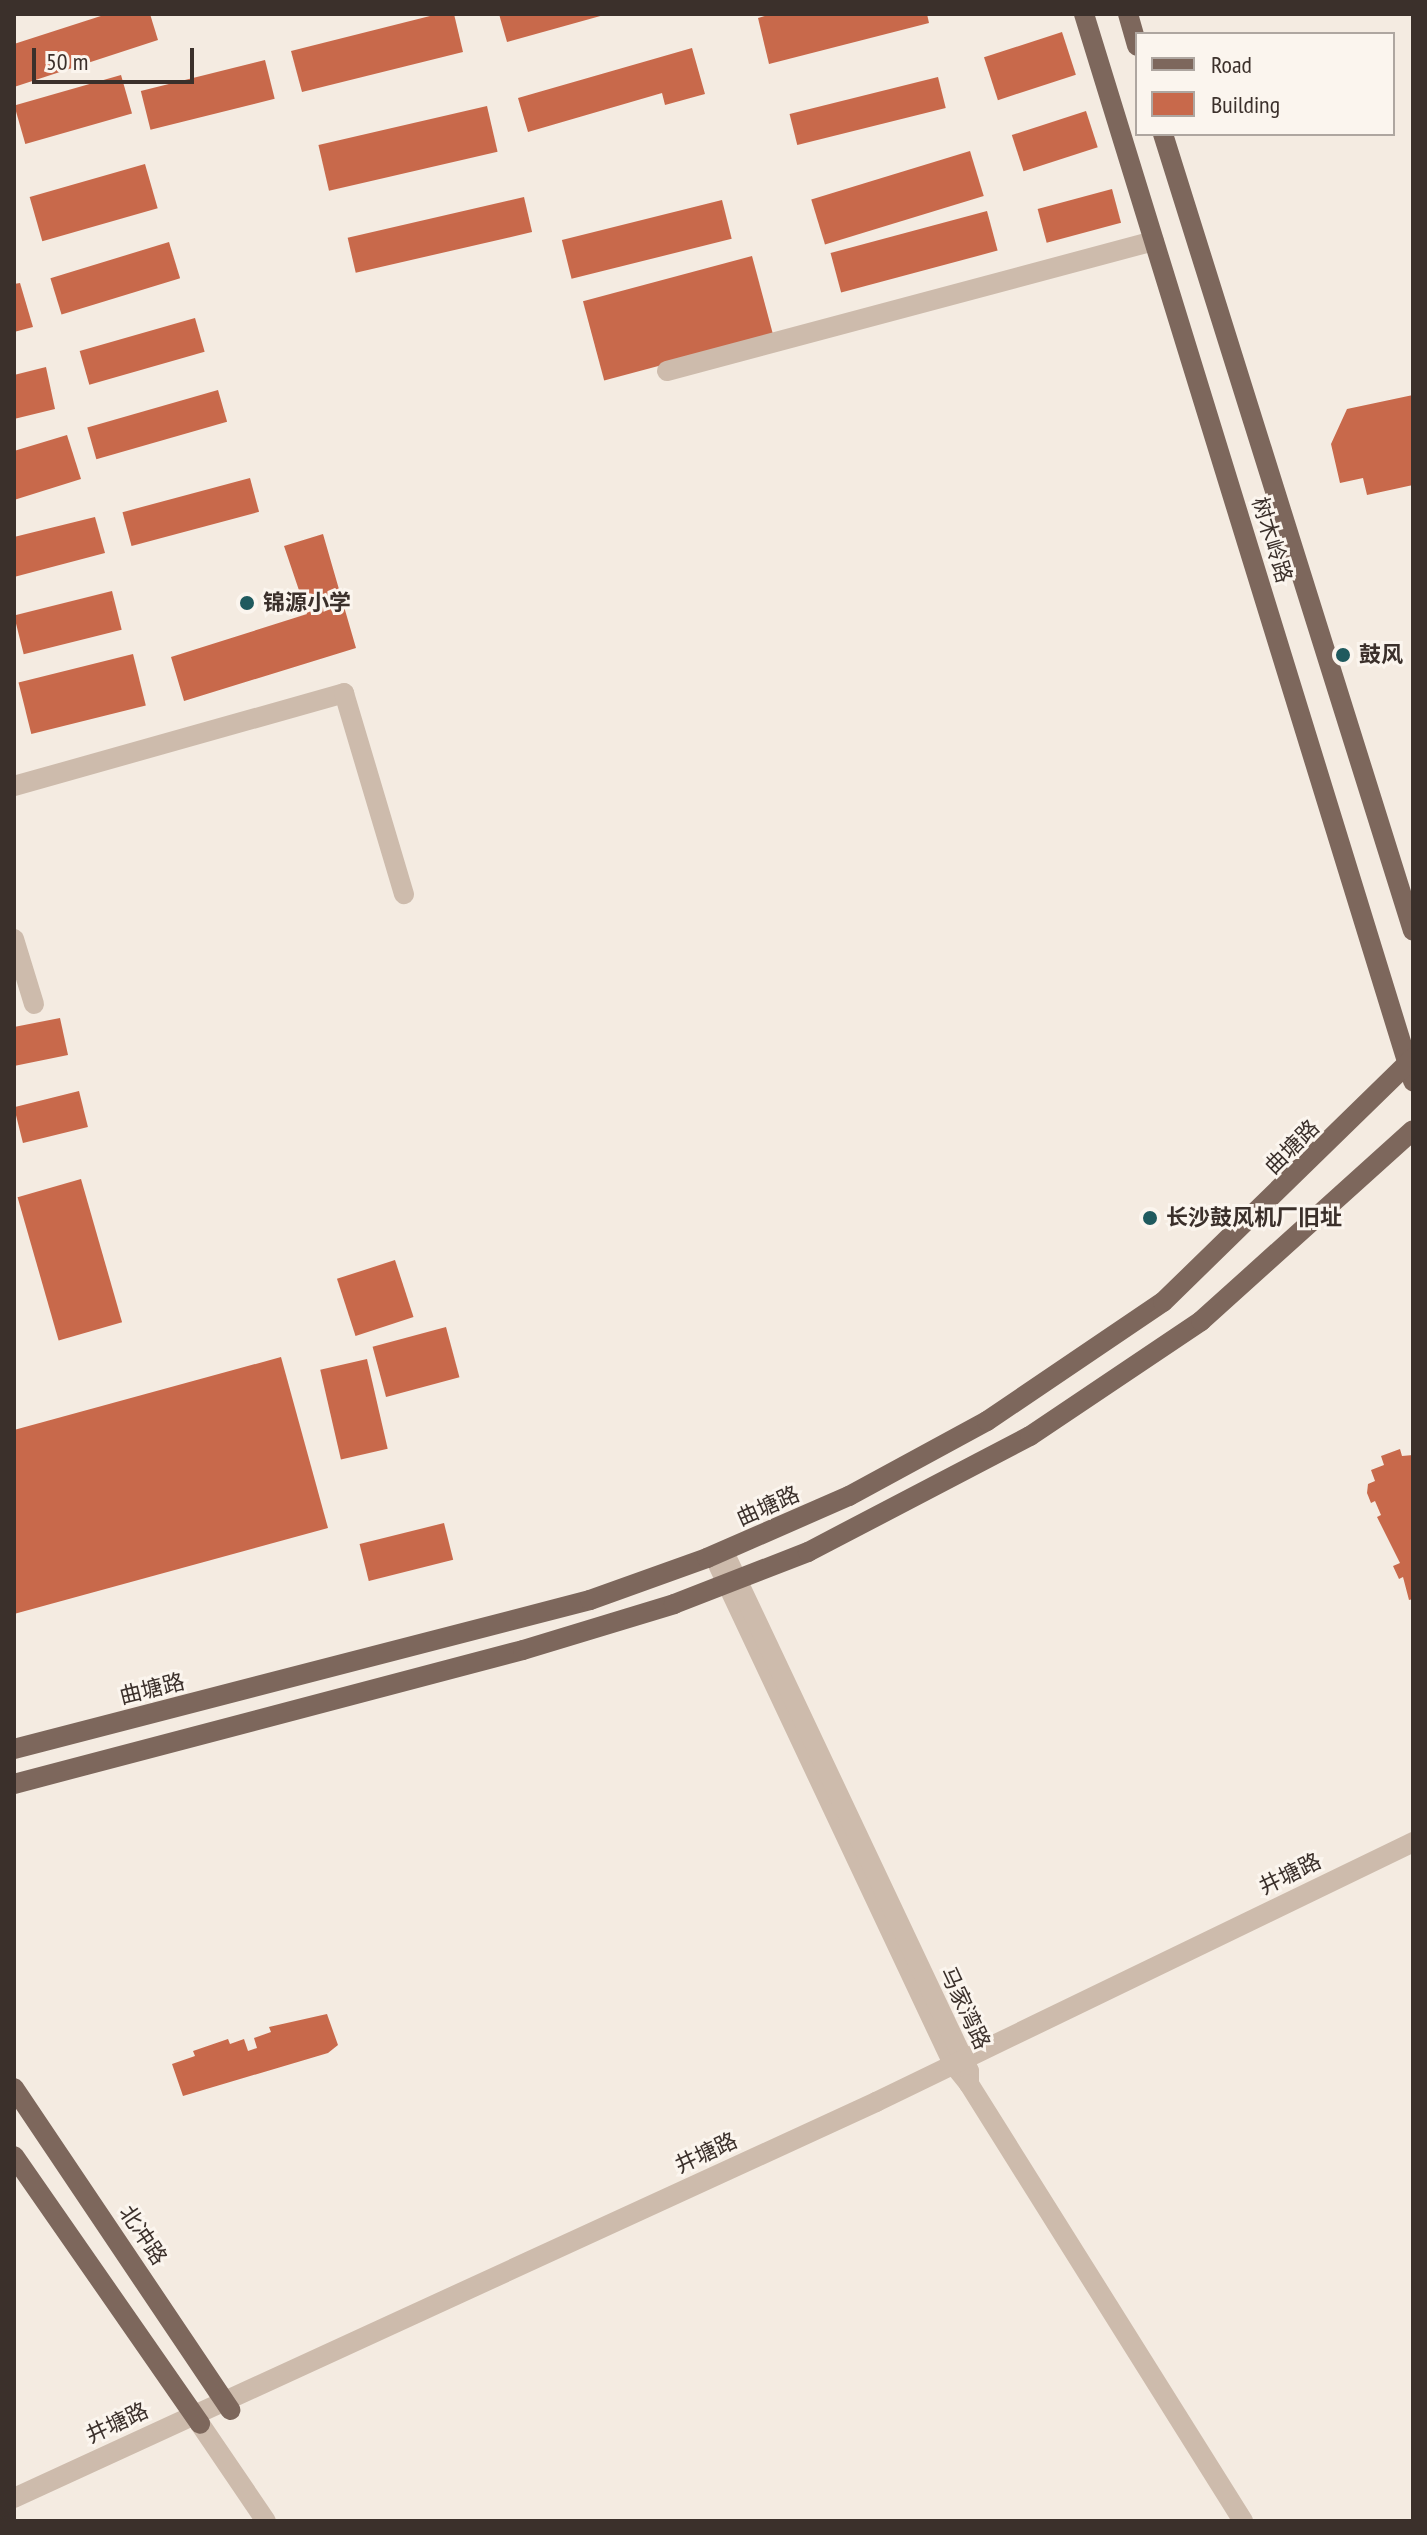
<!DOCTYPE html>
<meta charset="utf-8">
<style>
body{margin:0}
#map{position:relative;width:1427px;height:2535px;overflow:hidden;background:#f4ebe1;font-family:"PT Sans Narrow","Noto Sans SC",sans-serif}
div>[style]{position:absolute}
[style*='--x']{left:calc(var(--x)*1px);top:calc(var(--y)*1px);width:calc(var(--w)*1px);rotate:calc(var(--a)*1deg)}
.building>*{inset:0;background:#c8694b;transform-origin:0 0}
.minor>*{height:20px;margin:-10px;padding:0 10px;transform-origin:10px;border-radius:10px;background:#cdbbac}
.major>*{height:20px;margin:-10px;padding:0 10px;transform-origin:10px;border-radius:10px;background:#7d675c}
.dots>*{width:22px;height:22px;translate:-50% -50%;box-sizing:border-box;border:4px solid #fbf5ee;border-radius:50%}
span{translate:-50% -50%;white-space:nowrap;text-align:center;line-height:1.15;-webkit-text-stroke:6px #fbf5ee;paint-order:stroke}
.street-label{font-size:22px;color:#3b302b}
.poi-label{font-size:22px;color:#3b302b;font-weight:700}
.left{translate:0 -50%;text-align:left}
.frame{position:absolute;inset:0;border:16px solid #3b302b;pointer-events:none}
.legend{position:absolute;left:1135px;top:32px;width:260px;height:104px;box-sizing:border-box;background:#fbf5ee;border:2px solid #aea6a0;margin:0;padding:10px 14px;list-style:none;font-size:24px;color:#3b302b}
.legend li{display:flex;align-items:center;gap:16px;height:40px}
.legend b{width:40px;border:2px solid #aea6a0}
.scale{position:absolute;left:32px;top:48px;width:162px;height:36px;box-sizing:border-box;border:4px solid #3b302b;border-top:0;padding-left:10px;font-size:24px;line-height:28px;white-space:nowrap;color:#3b302b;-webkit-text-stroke:6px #fbf5ee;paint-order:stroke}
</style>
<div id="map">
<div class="building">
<i style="clip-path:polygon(107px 14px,150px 14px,158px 40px,14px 87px,14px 44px)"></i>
<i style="clip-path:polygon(438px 14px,454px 14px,463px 52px,302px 92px,291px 51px)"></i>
<i style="clip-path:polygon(499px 14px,604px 14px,604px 15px,507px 42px)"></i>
<i style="clip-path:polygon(772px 14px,927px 14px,929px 23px,769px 64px,758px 18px)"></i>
<i style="left:1062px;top:32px;width:45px;height:82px;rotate:72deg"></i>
<i style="clip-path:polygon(692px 48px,705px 94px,665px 105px,662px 93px,528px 132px,518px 98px)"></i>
<i style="left:265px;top:60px;width:40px;height:128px;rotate:76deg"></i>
<i style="left:121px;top:75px;width:40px;height:111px;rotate:74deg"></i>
<i style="left:938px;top:77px;width:32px;height:153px;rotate:76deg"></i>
<i style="left:487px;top:106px;width:47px;height:173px;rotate:77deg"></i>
<i style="left:1086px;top:111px;width:38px;height:78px;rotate:72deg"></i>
<i style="left:970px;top:151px;width:47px;height:166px;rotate:73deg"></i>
<i style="left:145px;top:164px;width:46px;height:120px;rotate:74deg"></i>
<i style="left:1112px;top:189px;width:35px;height:77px;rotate:75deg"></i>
<i style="left:524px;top:197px;width:36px;height:181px;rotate:77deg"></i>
<i style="left:722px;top:200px;width:40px;height:165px;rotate:76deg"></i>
<i style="left:987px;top:211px;width:41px;height:162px;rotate:75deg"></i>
<i style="left:169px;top:242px;width:38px;height:124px;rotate:73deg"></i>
<i style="left:752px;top:256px;width:82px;height:175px;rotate:75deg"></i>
<i style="clip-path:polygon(20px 283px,33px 327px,14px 332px,14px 284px)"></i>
<i style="left:195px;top:318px;width:35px;height:120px;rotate:74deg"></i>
<i style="clip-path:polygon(46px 367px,55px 409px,14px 419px,14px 375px)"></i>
<i style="left:218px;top:390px;width:33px;height:136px;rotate:74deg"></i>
<i style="clip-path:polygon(1413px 395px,1413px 485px,1367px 495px,1363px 478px,1340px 483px,1331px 444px,1347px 409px)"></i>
<i style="clip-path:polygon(67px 435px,81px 479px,14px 500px,14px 451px)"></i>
<i style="left:250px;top:478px;width:35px;height:132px;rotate:75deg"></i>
<i style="clip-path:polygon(95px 517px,105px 553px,14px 577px,14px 537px)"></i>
<i style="clip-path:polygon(323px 534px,356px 648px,184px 701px,171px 657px,307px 614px,284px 546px)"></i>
<i style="left:112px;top:591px;width:40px;height:101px;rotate:76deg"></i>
<i style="left:133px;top:654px;width:53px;height:118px;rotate:76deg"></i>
<i style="clip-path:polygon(60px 1018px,68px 1055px,14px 1066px,14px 1027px)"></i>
<i style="left:79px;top:1091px;width:37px;height:67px;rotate:76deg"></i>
<i style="left:81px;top:1179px;width:149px;height:66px;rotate:74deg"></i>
<i style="left:395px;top:1260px;width:60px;height:61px;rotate:72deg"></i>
<i style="left:446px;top:1327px;width:52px;height:76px;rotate:75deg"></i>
<i style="clip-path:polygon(281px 1357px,328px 1528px,14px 1614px,14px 1430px)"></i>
<i style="left:367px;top:1359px;width:92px;height:48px;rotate:77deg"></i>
<i style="clip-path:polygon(1400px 1449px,1402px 1456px,1413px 1455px,1413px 1599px,1409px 1600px,1403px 1577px,1399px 1579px,1393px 1566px,1400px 1563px,1377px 1517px,1381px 1515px,1375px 1501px,1371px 1503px,1367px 1493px,1368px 1484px,1375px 1481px,1371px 1470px,1384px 1465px,1381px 1456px)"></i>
<i style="left:444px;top:1523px;width:38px;height:87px;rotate:76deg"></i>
<i style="clip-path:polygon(327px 2014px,338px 2045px,328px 2053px,183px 2096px,172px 2064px,195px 2056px,193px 2051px,228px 2039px,230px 2044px,244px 2039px,248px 2051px,257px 2048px,254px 2038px,271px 2032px,269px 2027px)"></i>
</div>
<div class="minor">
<i style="--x:667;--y:371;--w:504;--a:-14.95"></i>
<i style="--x:14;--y:786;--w:343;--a:-15.7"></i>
<i style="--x:344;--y:693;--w:210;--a:73.4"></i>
<i style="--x:14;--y:939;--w:68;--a:72.9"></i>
<i style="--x:714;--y:1556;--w:561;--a:64.8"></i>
<i style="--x:953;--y:2064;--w:26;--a:51"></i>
<i style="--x:969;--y:2084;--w:13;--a:-90"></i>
<i style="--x:969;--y:2071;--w:574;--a:-115.27"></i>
<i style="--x:969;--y:2084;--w:516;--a:57.91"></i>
<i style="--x:200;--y:2424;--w:117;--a:55.8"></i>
<i style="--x:14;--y:2498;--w:949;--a:-24.67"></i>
<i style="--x:876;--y:2102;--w:597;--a:-25.83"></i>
</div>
<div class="major">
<i style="--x:1084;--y:14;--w:1117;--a:72.86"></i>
<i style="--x:1128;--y:14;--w:33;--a:74"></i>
<i style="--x:1163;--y:134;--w:835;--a:72.58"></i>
<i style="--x:14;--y:1749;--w:595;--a:-14.5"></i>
<i style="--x:590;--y:1600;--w:124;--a:-19.7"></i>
<i style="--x:707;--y:1558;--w:155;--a:-23.6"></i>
<i style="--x:849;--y:1496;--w:157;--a:-28.5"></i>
<i style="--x:987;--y:1421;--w:212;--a:-34.1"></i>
<i style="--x:1163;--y:1302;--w:349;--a:-44.3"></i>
<i style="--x:14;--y:1784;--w:526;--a:-14.75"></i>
<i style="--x:523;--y:1650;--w:158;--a:-16.9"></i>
<i style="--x:674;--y:1604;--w:144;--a:-21.2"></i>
<i style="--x:808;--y:1552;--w:250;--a:-27.6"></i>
<i style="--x:1030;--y:1436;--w:206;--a:-33.9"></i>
<i style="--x:1201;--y:1321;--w:285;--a:-42"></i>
<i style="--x:14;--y:2088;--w:388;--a:56.1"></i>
<i style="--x:14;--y:2156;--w:326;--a:55.2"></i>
</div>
<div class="dots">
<i style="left:247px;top:603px;background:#1f5a5e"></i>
<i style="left:1343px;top:655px;background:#1f5a5e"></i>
<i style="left:1150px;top:1218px;background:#1f5a5e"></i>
</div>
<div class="street-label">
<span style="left:1272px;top:540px;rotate:73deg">树木岭路</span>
<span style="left:1292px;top:1147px;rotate:-45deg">曲塘路</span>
<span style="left:768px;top:1506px;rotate:-24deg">曲塘路</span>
<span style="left:152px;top:1689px;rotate:-14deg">曲塘路</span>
<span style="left:1290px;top:1874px;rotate:-26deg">井塘路</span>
<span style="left:965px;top:2008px;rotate:65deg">马家湾路</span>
<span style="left:706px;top:2153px;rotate:-25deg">井塘路</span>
<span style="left:143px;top:2235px;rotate:56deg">北冲路</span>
<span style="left:117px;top:2423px;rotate:-25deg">井塘路</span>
</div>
<div class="poi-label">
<span class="left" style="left:263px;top:603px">锦源小学</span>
<span class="left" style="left:1359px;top:655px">鼓风</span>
<span class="left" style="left:1166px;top:1218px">长沙鼓风机厂旧址</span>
</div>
<div class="frame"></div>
<ul class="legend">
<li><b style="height:10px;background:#7d675c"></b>Road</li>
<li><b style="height:22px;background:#c8694b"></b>Building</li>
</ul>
<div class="scale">50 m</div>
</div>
